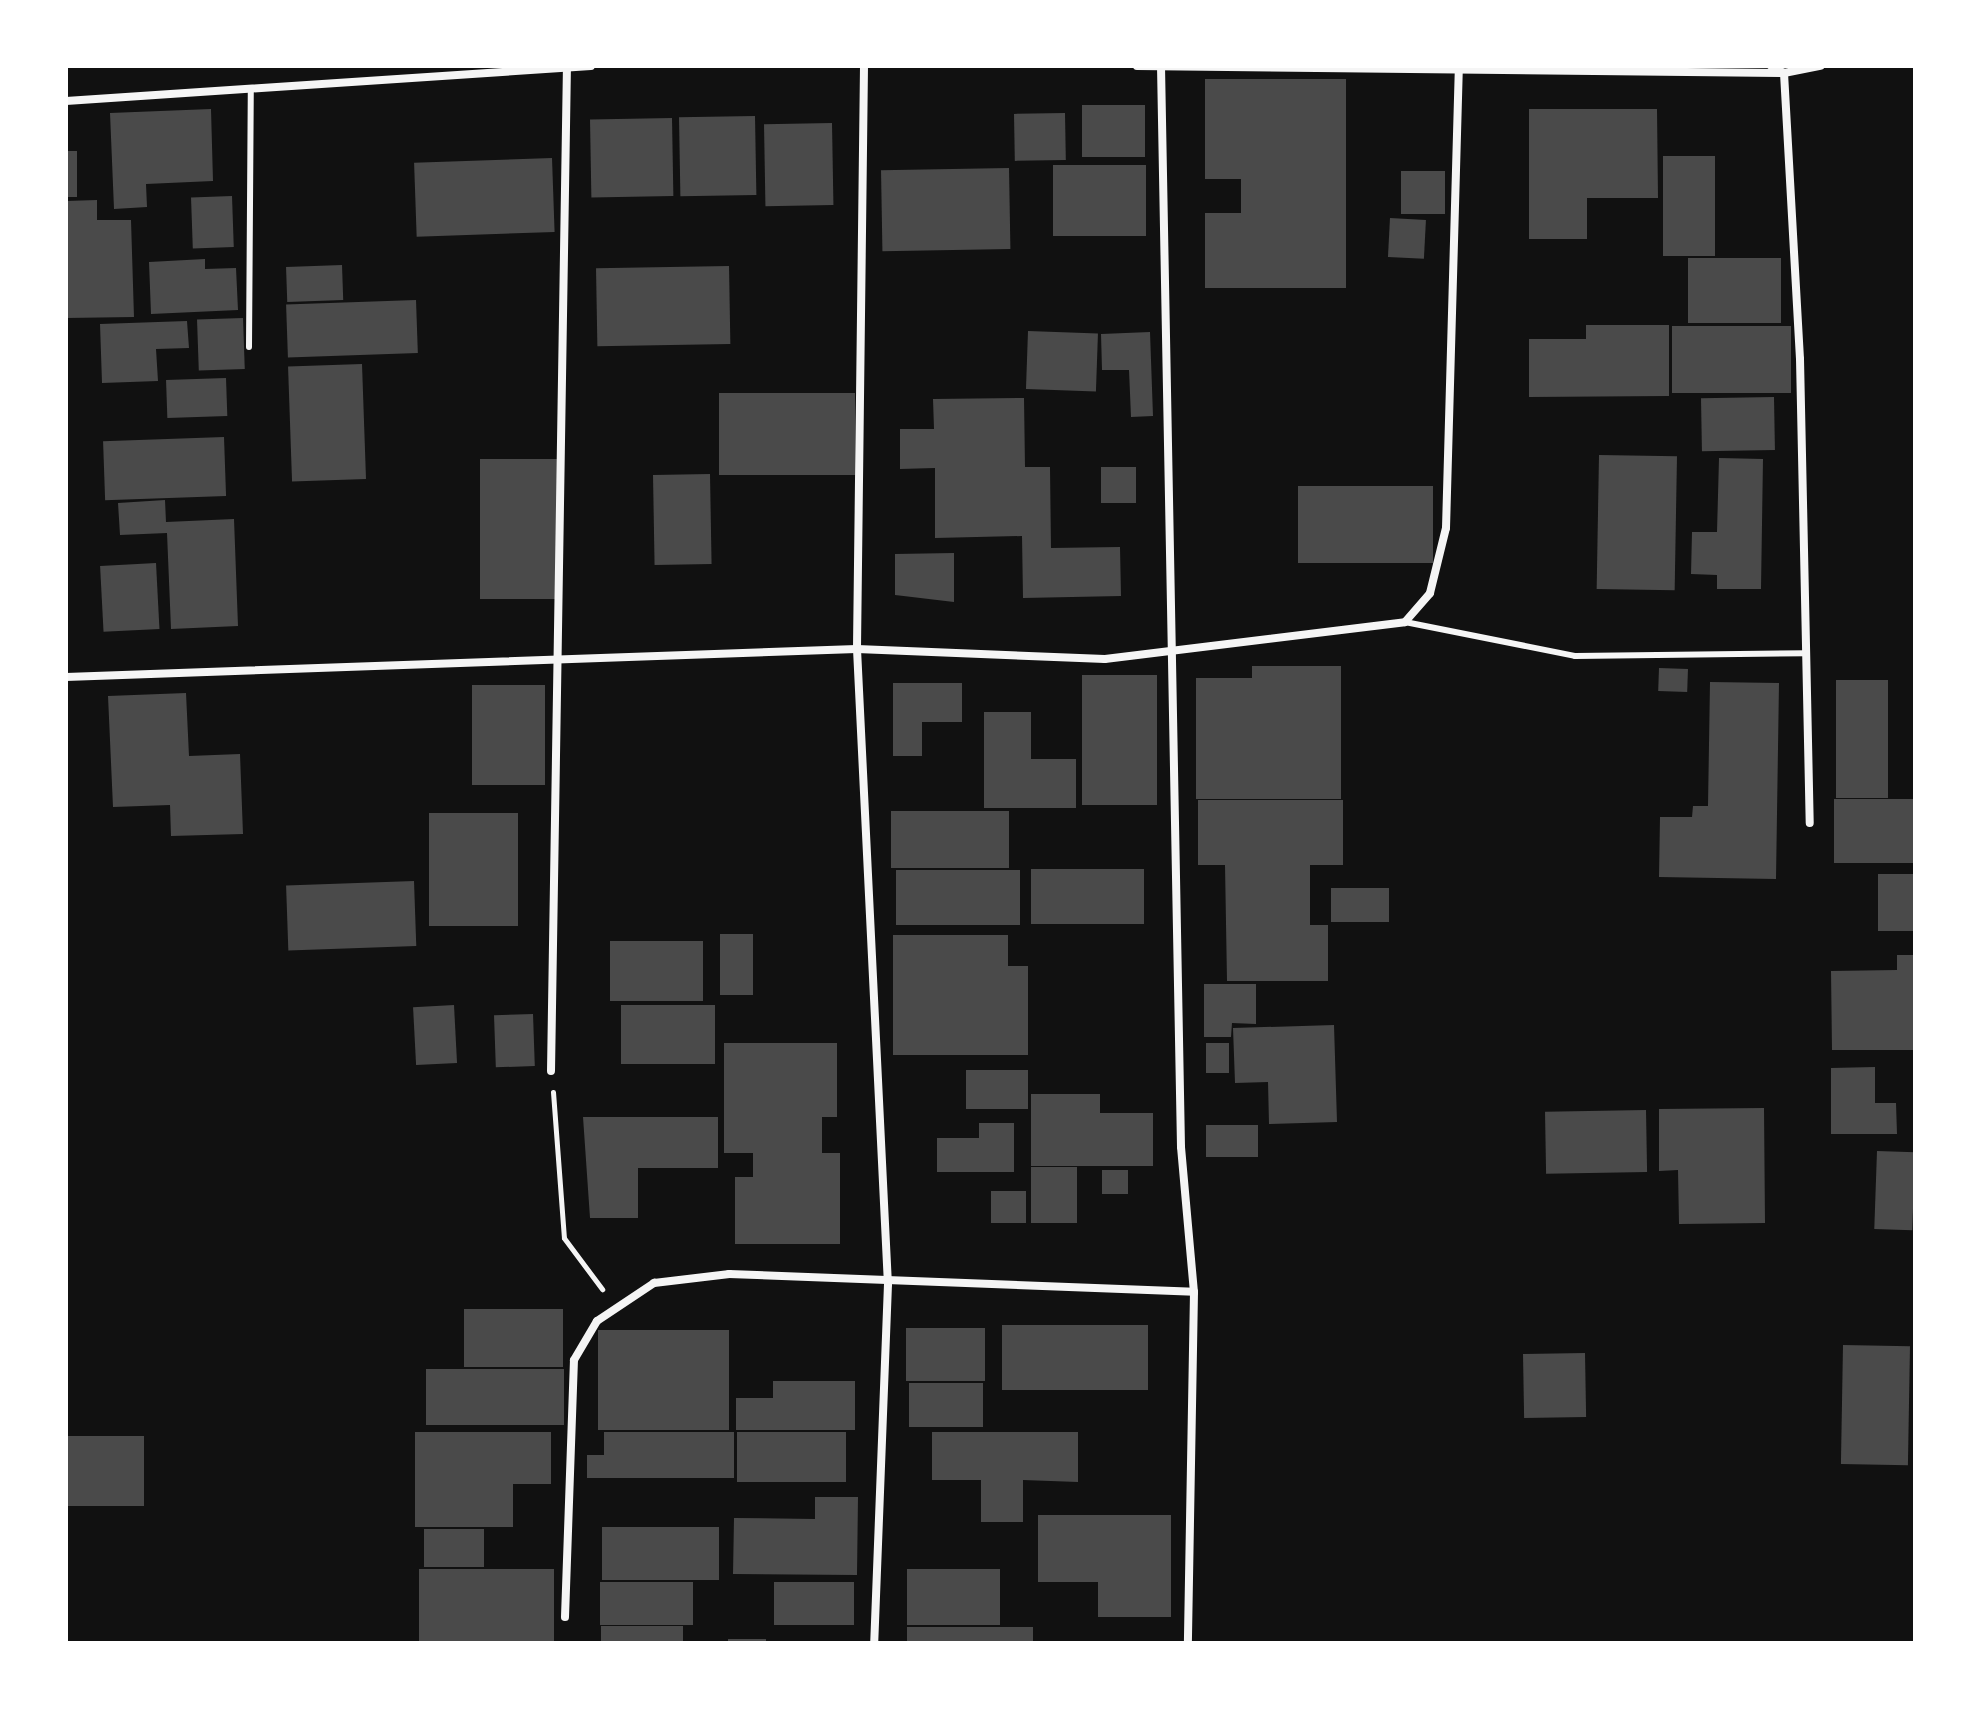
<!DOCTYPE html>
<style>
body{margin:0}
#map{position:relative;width:1981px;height:1709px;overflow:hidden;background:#111;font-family:Signika,sans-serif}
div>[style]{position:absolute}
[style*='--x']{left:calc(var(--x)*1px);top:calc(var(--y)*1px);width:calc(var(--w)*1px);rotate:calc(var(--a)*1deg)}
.building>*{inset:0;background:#4a4a4a;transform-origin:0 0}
.path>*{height:5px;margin:-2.5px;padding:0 2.5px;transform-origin:2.5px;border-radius:2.5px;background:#f5f5f5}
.service>*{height:6px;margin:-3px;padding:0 3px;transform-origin:3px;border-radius:3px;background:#f5f5f5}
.minor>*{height:8px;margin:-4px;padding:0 4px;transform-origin:4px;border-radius:4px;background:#f5f5f5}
span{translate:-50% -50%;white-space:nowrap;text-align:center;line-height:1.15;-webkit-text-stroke:8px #fff;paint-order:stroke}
.frame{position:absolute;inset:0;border:68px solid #fff;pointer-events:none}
</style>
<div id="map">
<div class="building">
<i style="clip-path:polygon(1205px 79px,1346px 79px,1346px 288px,1205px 288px,1205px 213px,1241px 213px,1241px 179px,1205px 179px)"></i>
<i style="left:1082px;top:105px;width:63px;height:52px"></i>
<i style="clip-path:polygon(211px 109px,213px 181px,146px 184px,147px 207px,114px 209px,110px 113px)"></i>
<i style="clip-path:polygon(1529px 109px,1657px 109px,1658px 198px,1587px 198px,1587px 239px,1529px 239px)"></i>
<i style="left:1065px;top:113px;width:47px;height:51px;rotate:89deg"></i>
<i style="left:755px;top:116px;width:79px;height:76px;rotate:89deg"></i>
<i style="left:672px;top:118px;width:78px;height:82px;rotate:89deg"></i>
<i style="left:832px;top:123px;width:82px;height:68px;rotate:89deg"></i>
<i style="left:66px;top:151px;width:11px;height:46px"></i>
<i style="left:1663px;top:156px;width:52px;height:100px"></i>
<i style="left:552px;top:158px;width:74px;height:138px;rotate:88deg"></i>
<i style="left:1053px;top:165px;width:93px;height:71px"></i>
<i style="left:1009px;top:168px;width:81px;height:128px;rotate:89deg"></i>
<i style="left:1401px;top:171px;width:44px;height:43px"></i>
<i style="left:232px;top:196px;width:51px;height:41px;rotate:88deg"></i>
<i style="clip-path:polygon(97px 200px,97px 220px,131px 220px,134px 317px,66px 318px,66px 201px)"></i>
<i style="left:1390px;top:218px;width:36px;height:39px;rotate:3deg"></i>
<i style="left:1688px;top:258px;width:93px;height:65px"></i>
<i style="clip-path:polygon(205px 259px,205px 269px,236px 268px,238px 310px,151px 314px,149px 262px)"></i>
<i style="left:342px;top:265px;width:35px;height:56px;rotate:88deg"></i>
<i style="left:729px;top:266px;width:78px;height:133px;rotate:89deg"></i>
<i style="left:416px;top:300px;width:53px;height:130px;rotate:88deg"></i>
<i style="left:243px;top:318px;width:51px;height:46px;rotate:88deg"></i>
<i style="clip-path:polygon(187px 321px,189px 348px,156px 349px,158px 381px,102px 383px,100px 324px)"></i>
<i style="clip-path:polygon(1586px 325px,1669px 325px,1669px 396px,1529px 397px,1529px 339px,1586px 339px)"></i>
<i style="left:1791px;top:326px;width:67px;height:119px;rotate:90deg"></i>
<i style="left:1028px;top:331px;width:70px;height:58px;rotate:2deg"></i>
<i style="clip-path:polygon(1150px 332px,1153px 416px,1131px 417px,1129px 370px,1102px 370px,1101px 334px)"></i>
<i style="left:362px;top:364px;width:115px;height:74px;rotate:88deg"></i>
<i style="left:226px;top:378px;width:38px;height:60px;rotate:88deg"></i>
<i style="left:855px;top:393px;width:82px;height:136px;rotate:90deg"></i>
<i style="left:1774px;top:397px;width:53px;height:73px;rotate:89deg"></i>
<i style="clip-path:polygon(1024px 398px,1025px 467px,1050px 467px,1051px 548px,1120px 547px,1121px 596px,1023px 598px,1022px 536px,935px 538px,935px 468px,900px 469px,900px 429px,934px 429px,933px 399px)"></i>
<i style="left:224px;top:437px;width:59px;height:121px;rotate:88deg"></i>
<i style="left:1599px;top:455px;width:78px;height:134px;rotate:1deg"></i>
<i style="clip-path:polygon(1719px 458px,1763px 459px,1761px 589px,1717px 589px,1717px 575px,1691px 574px,1692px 532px,1717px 532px)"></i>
<i style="left:480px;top:459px;width:78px;height:140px"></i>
<i style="left:1101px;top:467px;width:35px;height:36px"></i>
<i style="left:710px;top:474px;width:90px;height:57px;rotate:89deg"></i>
<i style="left:1298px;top:486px;width:135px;height:77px"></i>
<i style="clip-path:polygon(165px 500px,166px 522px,234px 519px,238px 626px,171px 629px,167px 533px,120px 535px,118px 503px)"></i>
<i style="clip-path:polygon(954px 553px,954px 602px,895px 595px,895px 554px)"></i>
<i style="left:156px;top:563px;width:66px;height:56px;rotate:87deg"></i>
<i style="clip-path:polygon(1252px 666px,1341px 666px,1341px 799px,1196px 799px,1196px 678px,1252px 678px)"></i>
<i style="left:1659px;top:668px;width:29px;height:23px;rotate:2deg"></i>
<i style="left:1082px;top:675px;width:75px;height:130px"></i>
<i style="left:1836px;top:680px;width:52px;height:118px"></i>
<i style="clip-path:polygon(1710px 682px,1779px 683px,1776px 879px,1659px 877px,1660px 817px,1692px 817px,1693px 806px,1708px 806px)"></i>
<i style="clip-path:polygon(893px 683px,962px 683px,962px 722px,922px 722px,922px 756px,893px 756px)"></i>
<i style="left:472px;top:685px;width:73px;height:100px"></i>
<i style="clip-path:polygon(186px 693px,189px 756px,240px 754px,243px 834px,171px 836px,170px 805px,113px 807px,108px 696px)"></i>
<i style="clip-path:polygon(984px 712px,1031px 712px,1031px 759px,1076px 759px,1076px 808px,984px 808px)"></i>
<i style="left:1915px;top:799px;width:64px;height:81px;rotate:90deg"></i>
<i style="clip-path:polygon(1198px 800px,1343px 800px,1343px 865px,1310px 865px,1310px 925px,1328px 925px,1328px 981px,1227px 981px,1225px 865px,1198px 865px)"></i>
<i style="left:891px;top:811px;width:118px;height:57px"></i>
<i style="left:429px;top:813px;width:89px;height:113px"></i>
<i style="left:1031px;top:869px;width:113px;height:55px"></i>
<i style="left:896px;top:870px;width:124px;height:55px"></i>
<i style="left:1878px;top:874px;width:37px;height:57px"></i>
<i style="left:414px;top:881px;width:65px;height:128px;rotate:88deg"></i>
<i style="left:1331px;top:888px;width:58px;height:34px"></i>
<i style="left:720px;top:934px;width:33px;height:61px"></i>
<i style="clip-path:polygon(893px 935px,1008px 935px,1008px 966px,1028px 966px,1028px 1055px,893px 1055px)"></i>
<i style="left:610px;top:941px;width:93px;height:60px"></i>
<i style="clip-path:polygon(1897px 955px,1915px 955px,1915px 1050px,1832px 1050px,1831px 971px,1897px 970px)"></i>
<i style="clip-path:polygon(1204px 984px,1256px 984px,1256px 1024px,1232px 1023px,1231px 1037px,1204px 1037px)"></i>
<i style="left:454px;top:1005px;width:58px;height:41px;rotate:87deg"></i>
<i style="left:621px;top:1005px;width:94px;height:59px"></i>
<i style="left:533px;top:1014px;width:52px;height:39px;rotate:88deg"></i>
<i style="clip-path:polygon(1334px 1025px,1337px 1122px,1269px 1124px,1268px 1082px,1235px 1083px,1233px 1028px)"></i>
<i style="clip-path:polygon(724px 1043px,837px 1043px,837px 1117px,822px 1117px,822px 1153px,840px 1153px,840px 1244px,735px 1244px,735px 1177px,753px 1177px,753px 1153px,724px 1153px)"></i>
<i style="left:1206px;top:1043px;width:23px;height:30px"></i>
<i style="clip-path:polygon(1875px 1067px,1875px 1103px,1896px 1103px,1897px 1134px,1831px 1134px,1831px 1068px)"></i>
<i style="left:966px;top:1070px;width:62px;height:39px"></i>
<i style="clip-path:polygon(1031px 1094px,1100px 1094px,1100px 1113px,1153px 1113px,1153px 1166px,1031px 1166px)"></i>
<i style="clip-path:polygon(1764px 1108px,1765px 1223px,1679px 1224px,1678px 1170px,1659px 1171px,1659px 1109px)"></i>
<i style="left:1646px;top:1110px;width:62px;height:101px;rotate:89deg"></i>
<i style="clip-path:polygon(583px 1117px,718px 1117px,718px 1168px,638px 1168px,638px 1218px,590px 1218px)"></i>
<i style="clip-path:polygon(979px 1123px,1014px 1123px,1014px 1172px,937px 1172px,937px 1138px,979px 1138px)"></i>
<i style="left:1206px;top:1125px;width:52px;height:32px"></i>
<i style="left:1877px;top:1151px;width:38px;height:78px;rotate:2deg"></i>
<i style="left:1031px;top:1167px;width:46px;height:56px"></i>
<i style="left:1102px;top:1170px;width:26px;height:24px"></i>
<i style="left:991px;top:1191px;width:35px;height:32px"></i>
<i style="left:464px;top:1309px;width:99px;height:58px"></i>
<i style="left:1002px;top:1325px;width:146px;height:65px"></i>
<i style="left:906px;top:1328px;width:79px;height:53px"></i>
<i style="left:598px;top:1330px;width:131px;height:100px"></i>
<i style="left:1843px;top:1345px;width:67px;height:119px;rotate:1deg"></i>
<i style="left:1585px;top:1353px;width:64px;height:62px;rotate:89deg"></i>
<i style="left:426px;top:1369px;width:138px;height:56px"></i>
<i style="clip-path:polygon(773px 1381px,855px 1381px,855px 1430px,736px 1430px,736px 1398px,773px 1398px)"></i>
<i style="left:909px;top:1383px;width:74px;height:44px"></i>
<i style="clip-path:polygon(415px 1432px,551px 1432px,551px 1484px,513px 1484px,513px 1527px,415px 1527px)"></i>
<i style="clip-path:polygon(604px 1432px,734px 1432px,734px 1478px,587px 1478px,587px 1455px,604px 1455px)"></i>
<i style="left:737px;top:1432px;width:109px;height:50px"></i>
<i style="clip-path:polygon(932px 1432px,1078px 1432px,1078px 1482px,1023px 1480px,1023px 1522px,981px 1522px,981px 1480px,932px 1480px)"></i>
<i style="left:66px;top:1436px;width:78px;height:70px"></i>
<i style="clip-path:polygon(815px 1497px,858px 1497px,857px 1575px,733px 1574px,734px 1518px,815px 1519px)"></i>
<i style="clip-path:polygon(1038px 1515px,1171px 1515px,1171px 1617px,1098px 1617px,1098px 1582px,1038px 1582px)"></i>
<i style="left:602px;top:1527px;width:117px;height:53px"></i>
<i style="left:424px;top:1529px;width:60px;height:38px"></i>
<i style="left:419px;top:1569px;width:135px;height:74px"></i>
<i style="left:907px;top:1569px;width:93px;height:56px"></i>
<i style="left:600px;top:1582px;width:93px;height:43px"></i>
<i style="left:774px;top:1582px;width:80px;height:43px"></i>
<i style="left:601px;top:1626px;width:82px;height:17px"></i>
<i style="left:907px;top:1627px;width:126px;height:16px"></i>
<i style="left:728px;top:1639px;width:38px;height:4px"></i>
</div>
<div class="path">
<i style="--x:553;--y:1092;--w:146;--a:85.7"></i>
<i style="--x:564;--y:1238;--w:64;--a:53.3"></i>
</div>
<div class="service">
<i style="--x:249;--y:347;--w:258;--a:-89.6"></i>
<i style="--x:1405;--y:622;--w:173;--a:11.3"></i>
<i style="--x:1575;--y:656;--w:231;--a:-0.7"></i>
</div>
<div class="minor">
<i style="--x:864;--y:66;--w:583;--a:90.69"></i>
<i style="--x:857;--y:649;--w:636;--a:87.21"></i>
<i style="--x:888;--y:1284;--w:359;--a:92.2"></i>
<i style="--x:1137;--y:66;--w:647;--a:0.62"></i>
<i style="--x:1784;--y:73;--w:37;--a:-11"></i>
<i style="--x:1161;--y:66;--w:1081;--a:88.94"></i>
<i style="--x:1181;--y:1147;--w:146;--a:84.9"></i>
<i style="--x:1194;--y:1292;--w:351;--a:91"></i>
<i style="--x:1771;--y:66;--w:15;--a:28"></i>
<i style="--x:1784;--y:73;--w:286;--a:86.8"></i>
<i style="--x:1800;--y:359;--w:464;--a:88.8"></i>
<i style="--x:66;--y:101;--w:526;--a:-3.81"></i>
<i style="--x:66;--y:677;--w:791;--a:-2.03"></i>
<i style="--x:857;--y:649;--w:248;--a:2.3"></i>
<i style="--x:1105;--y:659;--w:302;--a:-7"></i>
<i style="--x:1405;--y:622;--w:38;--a:-49"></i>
<i style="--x:1430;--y:593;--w:67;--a:-76.2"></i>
<i style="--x:1446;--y:528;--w:462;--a:-88.4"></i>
<i style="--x:551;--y:1071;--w:1004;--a:-89.09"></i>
<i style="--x:565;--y:1617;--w:257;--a:-88"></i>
<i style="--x:574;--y:1360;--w:45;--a:-59.5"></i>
<i style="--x:597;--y:1321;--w:69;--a:-33.7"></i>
<i style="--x:654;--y:1283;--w:76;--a:-6.8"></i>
<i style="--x:729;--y:1274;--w:465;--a:2.2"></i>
</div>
<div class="frame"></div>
</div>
